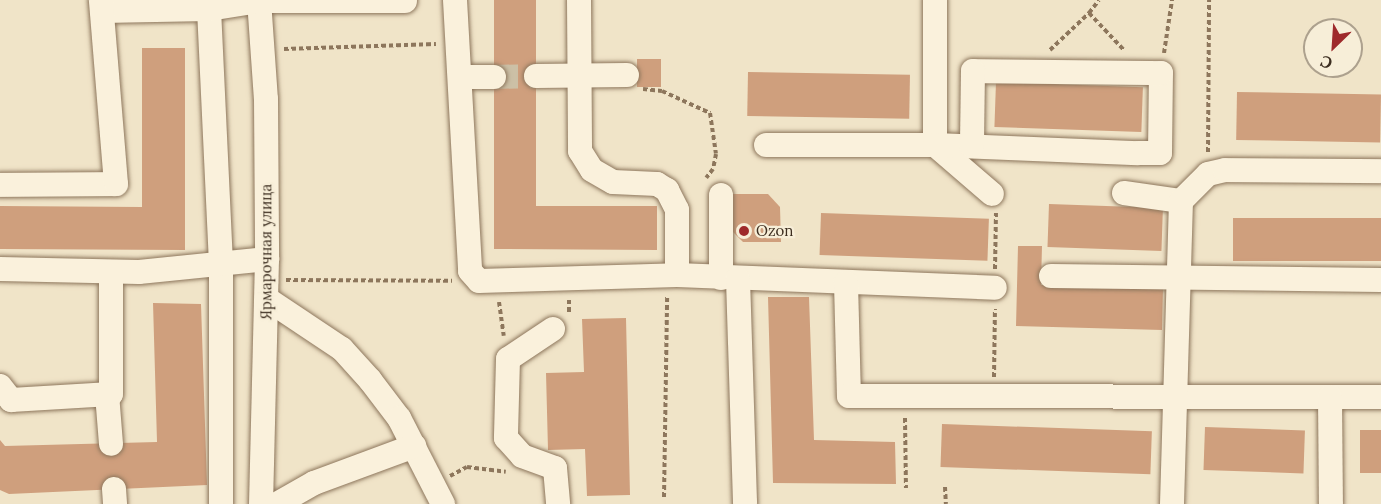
<!DOCTYPE html>
<meta charset="utf-8">
<style>
body{margin:0}
#map{position:relative;width:1381px;height:504px;overflow:hidden;background:#f0e4c8;font-family:Lora,serif}
div>[style]{position:absolute}
[style*='--x']{left:calc(var(--x)*1px);top:calc(var(--y)*1px);width:calc(var(--w)*1px);rotate:calc(var(--a)*1deg)}
.building>*{inset:0;background:#cf9f7d;transform-origin:0 0}
.minor-tunnel>*{height:24px;margin-top:-12px;transform-origin:0;background:repeating-linear-gradient(90deg,#ccc0a6 0 24px,transparent 0 36px)}
.path>*{height:4px;margin-top:-2px;transform-origin:0;background:repeating-linear-gradient(90deg,#8d765c 0 4.5px,transparent 0 7.5px)}
.roads{filter:drop-shadow(0 0 2px #8d765c) drop-shadow(0 0 2px #8d765c)}
.minor>*{height:24px;margin:-12px;padding:0 12px;transform-origin:12px;border-radius:12px;background:#faf1dc}
.dots>*{width:16px;height:16px;translate:-50% -50%;box-sizing:border-box;border:3px solid #f7eed8;border-radius:50%}
span{translate:-50% -50%;white-space:nowrap;text-align:center;line-height:1.15;-webkit-text-stroke:4.5px #f7eed8;paint-order:stroke}
.poi-label{font-size:15px;color:#3d2e20}
.left{translate:0 -50%;text-align:left}
.street-label{font-size:15px;color:#3d2e20}
.north{position:absolute;left:1303px;top:18px;width:60px;height:60px;box-sizing:border-box;background:#f7eed8;border:2px solid #ada18e;border-radius:50%;rotate:205deg;font-size:16px;font-weight:700;line-height:24px;text-align:center;color:#3d2e20}
.north::after{content:'';display:block;margin:auto;width:21px;height:27px;background:#9e2a2b;clip-path:polygon(50% 0,100% 100%,50% 72%,0 100%)}
</style>
<div id="map">
<div class="building">
<i style="clip-path:polygon(494px 0,536px 0,536px 206px,657px 206px,657px 250px,494px 249px)"></i>
<i style="clip-path:polygon(142px 48px,185px 48px,185px 250px,0 249px,0 206px,142px 207px)"></i>
<i style="left:637px;top:59px;width:24px;height:28px"></i>
<i style="left:748px;top:72px;width:162px;height:44px;rotate:1deg"></i>
<i style="left:996px;top:82px;width:147px;height:45px;rotate:2deg"></i>
<i style="left:1237px;top:92px;width:144px;height:48px;rotate:1deg"></i>
<i style="clip-path:polygon(733px 194px,768px 194px,780px 207px,781px 242px,743px 242px,733px 232px)"></i>
<i style="left:1049px;top:204px;width:114px;height:43px;rotate:2deg"></i>
<i style="left:821px;top:213px;width:168px;height:42px;rotate:2deg"></i>
<i style="left:1233px;top:218px;width:148px;height:43px"></i>
<i style="clip-path:polygon(1018px 246px,1042px 246px,1041px 285px,1163px 288px,1162px 330px,1016px 326px)"></i>
<i style="clip-path:polygon(768px 297px,809px 297px,814px 440px,895px 442px,896px 484px,773px 483px)"></i>
<i style="clip-path:polygon(153px 303px,201px 304px,207px 485px,9px 494px,0 490px,0 440px,5px 446px,157px 442px)"></i>
<i style="clip-path:polygon(626px 318px,630px 495px,587px 496px,585px 449px,548px 450px,546px 373px,584px 372px,582px 319px)"></i>
<i style="left:942px;top:424px;width:210px;height:43px;rotate:2deg"></i>
<i style="left:1205px;top:427px;width:100px;height:43px;rotate:2deg"></i>
<i style="left:1360px;top:430px;width:21px;height:43px"></i>
</div>
<div class="minor-tunnel">
<i style="--x:494;--y:77;--w:42;--a:-1.4"></i>
</div>
<div class="path">
<i style="--x:1089;--y:13;--w:16;--a:-52"></i>
<i style="--x:284;--y:49;--w:152;--a:-1.9"></i>
<i style="--x:1050;--y:50;--w:54;--a:-43.5"></i>
<i style="--x:1089;--y:13;--w:51;--a:46.6"></i>
<i style="--x:1164;--y:53;--w:54;--a:-81.4"></i>
<i style="--x:643;--y:89;--w:19;--a:6"></i>
<i style="--x:662;--y:91;--w:53;--a:24.6"></i>
<i style="--x:710;--y:113;--w:41;--a:81.7"></i>
<i style="--x:716;--y:154;--w:15;--a:101"></i>
<i style="--x:713;--y:169;--w:11;--a:128"></i>
<i style="--x:1208;--y:152;--w:152;--a:-89.6"></i>
<i style="--x:995;--y:269;--w:56;--a:-89"></i>
<i style="--x:286;--y:280;--w:166;--a:0.3"></i>
<i style="--x:569;--y:300;--w:15;--a:90"></i>
<i style="--x:499;--y:302;--w:34;--a:82"></i>
<i style="--x:994;--y:377;--w:68;--a:-89.2"></i>
<i style="--x:905;--y:418;--w:70;--a:89.2"></i>
<i style="--x:450;--y:476;--w:19;--a:-28"></i>
<i style="--x:467;--y:467;--w:39;--a:7"></i>
<i style="--x:945;--y:487;--w:17;--a:87"></i>
<i style="--x:664;--y:497;--w:200;--a:-89.1"></i>
</div>
<div class="roads">
<div class="minor">
<i style="--x:259;--y:0;--w:99;--a:86"></i>
<i style="--x:266;--y:99;--w:160;--a:89.6"></i>
<i style="--x:267;--y:259;--w:245;--a:91.4"></i>
<i style="--x:455;--y:0;--w:271;--a:86.8"></i>
<i style="--x:470;--y:271;--w:13;--a:48"></i>
<i style="--x:479;--y:281;--w:198;--a:-1.7"></i>
<i style="--x:677;--y:275;--w:318;--a:2.3"></i>
<i style="--x:579;--y:0;--w:151;--a:89.6"></i>
<i style="--x:580;--y:151;--w:22;--a:58"></i>
<i style="--x:592;--y:170;--w:24;--a:30"></i>
<i style="--x:613;--y:182;--w:44;--a:2.6"></i>
<i style="--x:657;--y:184;--w:12;--a:31"></i>
<i style="--x:667;--y:190;--w:22;--a:63"></i>
<i style="--x:677;--y:210;--w:65;--a:90"></i>
<i style="--x:935;--y:0;--w:145;--a:90"></i>
<i style="--x:935;--y:145;--w:75;--a:40.7"></i>
<i style="--x:209;--y:9;--w:256;--a:87.3"></i>
<i style="--x:221;--y:265;--w:239;--a:90"></i>
<i style="--x:102;--y:11;--w:107;--a:-1.1"></i>
<i style="--x:209;--y:9;--w:51;--a:-9.1"></i>
<i style="--x:259;--y:1;--w:146;--a:0"></i>
<i style="--x:536;--y:76;--w:91;--a:-0.6"></i>
<i style="--x:461;--y:77;--w:33;--a:0"></i>
<i style="--x:766;--y:145;--w:169;--a:0"></i>
<i style="--x:935;--y:145;--w:203;--a:2.3"></i>
<i style="--x:1138;--y:153;--w:22;--a:0"></i>
<i style="--x:1160;--y:153;--w:80;--a:-89.3"></i>
<i style="--x:1161;--y:73;--w:188;--a:-179.4"></i>
<i style="--x:973;--y:71;--w:75;--a:90.8"></i>
<i style="--x:0;--y:185;--w:116;--a:-0.5"></i>
<i style="--x:116;--y:184;--w:185;--a:-94.7"></i>
<i style="--x:1124;--y:193;--w:58;--a:8"></i>
<i style="--x:721;--y:195;--w:83;--a:90"></i>
<i style="--x:0;--y:269;--w:139;--a:1.2"></i>
<i style="--x:139;--y:272;--w:129;--a:-5.8"></i>
<i style="--x:1051;--y:276;--w:330;--a:0.7"></i>
<i style="--x:738;--y:279;--w:225;--a:88.2"></i>
<i style="--x:846;--y:283;--w:113;--a:88.5"></i>
<i style="--x:849;--y:396;--w:532;--a:0.11"></i>
<i style="--x:267;--y:299;--w:90;--a:33.7"></i>
<i style="--x:342;--y:349;--w:42;--a:47.9"></i>
<i style="--x:370;--y:380;--w:48;--a:52.7"></i>
<i style="--x:399;--y:418;--w:97;--a:62.9"></i>
<i style="--x:553;--y:329;--w:54;--a:146.3"></i>
<i style="--x:508;--y:359;--w:79;--a:91.5"></i>
<i style="--x:506;--y:438;--w:24;--a:48"></i>
<i style="--x:522;--y:456;--w:35;--a:20"></i>
<i style="--x:555;--y:468;--w:36;--a:85"></i>
<i style="--x:0;--y:386;--w:18;--a:52"></i>
<i style="--x:11;--y:400;--w:100;--a:-3.4"></i>
<i style="--x:111;--y:394;--w:121;--a:-90"></i>
<i style="--x:107;--y:394;--w:50;--a:85.4"></i>
<i style="--x:1330;--y:397;--w:107;--a:89.5"></i>
<i style="--x:114;--y:489;--w:15;--a:86"></i>
<i style="--x:277;--y:504;--w:43;--a:-29.6"></i>
<i style="--x:314;--y:483;--w:107;--a:-20.3"></i>
<i style="--x:1172;--y:504;--w:303;--a:-88.3"></i>
<i style="--x:1181;--y:201;--w:38;--a:-45"></i>
<i style="--x:1208;--y:174;--w:17;--a:-13"></i>
<i style="--x:1225;--y:170;--w:156;--a:0.4"></i>
</div>
</div>
<div class="dots">
<i style="left:744px;top:231px;background:#9e2a2b"></i>
</div>
<div class="poi-label">
<span class="left" style="left:756px;top:231px">Ozon</span>
</div>
<div class="street-label">
<span style="left:266px;top:252px;rotate:-90deg">Ярмарочная улица</span>
</div>
<div class="north">С</div>
</div>
